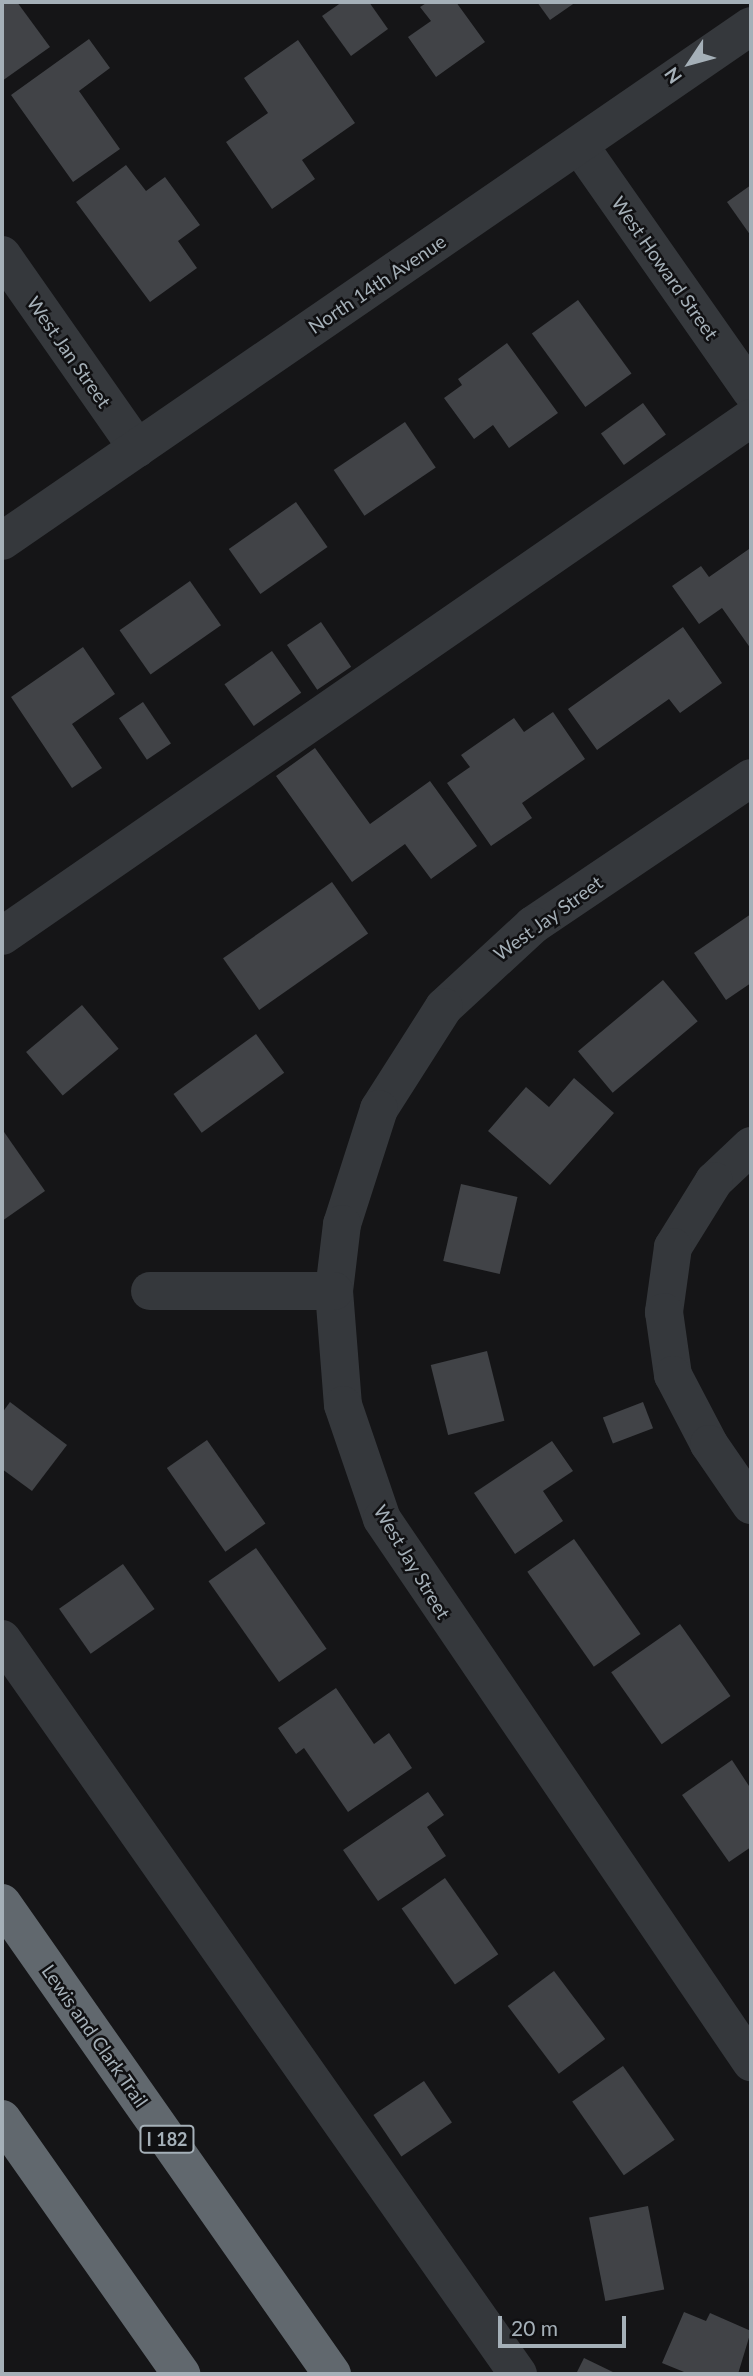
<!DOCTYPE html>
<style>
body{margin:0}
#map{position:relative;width:753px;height:2376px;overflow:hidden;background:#151517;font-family:Lato,sans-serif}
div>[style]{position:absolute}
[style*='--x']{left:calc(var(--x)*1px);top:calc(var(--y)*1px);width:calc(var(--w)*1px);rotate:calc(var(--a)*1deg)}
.building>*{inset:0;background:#414347;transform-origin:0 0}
.minor>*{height:38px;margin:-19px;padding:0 19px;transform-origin:19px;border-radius:19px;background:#35383c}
.highway>*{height:38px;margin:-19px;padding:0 19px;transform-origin:19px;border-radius:19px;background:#61686e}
span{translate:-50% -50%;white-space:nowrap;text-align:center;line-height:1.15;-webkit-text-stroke:5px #101012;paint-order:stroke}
.shield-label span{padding:2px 5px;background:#101012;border:2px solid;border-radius:5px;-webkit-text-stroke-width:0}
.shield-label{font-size:18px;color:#a5b0b8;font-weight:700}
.street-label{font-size:19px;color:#a5b0b8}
.frame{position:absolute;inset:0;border:4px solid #a5b0b8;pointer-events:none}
.north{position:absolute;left:655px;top:28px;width:70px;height:70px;-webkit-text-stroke:5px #101012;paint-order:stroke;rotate:234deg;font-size:19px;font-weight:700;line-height:28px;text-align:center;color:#a5b0b8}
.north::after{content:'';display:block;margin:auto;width:24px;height:32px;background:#a5b0b8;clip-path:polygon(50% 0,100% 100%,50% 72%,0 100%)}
.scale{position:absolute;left:498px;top:2316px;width:128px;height:32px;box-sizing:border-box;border:4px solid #a5b0b8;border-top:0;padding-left:9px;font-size:21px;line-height:24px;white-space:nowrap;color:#a5b0b8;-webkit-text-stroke:5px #101012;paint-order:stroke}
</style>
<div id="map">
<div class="building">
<i style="clip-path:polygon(2px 2px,17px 2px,50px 47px,2px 81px)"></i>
<i style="clip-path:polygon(342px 2px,369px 2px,388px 29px,351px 56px,322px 16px)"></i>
<i style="clip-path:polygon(428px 2px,456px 2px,485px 42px,436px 77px,408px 37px,431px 21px,420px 7px)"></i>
<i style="clip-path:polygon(537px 2px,576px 2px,550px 20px)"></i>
<i style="clip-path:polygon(89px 39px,110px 68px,79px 91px,120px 149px,73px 182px,11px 95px)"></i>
<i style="clip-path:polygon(298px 40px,355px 123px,302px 160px,315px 179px,272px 209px,226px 142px,268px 113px,244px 78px)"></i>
<i style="clip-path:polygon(126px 165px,146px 191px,165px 177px,200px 225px,178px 241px,197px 268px,150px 302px,76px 202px)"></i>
<i style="clip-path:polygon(751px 185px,751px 236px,727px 202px)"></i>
<i style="left:578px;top:300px;width:91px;height:57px;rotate:54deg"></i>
<i style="clip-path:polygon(507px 343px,558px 413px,509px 448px,493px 425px,474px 439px,444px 398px,462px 385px,458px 379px)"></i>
<i style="left:643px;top:403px;width:39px;height:52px;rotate:54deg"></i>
<i style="left:405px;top:422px;width:55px;height:86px;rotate:56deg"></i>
<i style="left:296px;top:502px;width:55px;height:82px;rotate:55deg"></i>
<i style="clip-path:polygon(749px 549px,751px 552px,751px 649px,722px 608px,699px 624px,672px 586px,701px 566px,709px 577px)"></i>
<i style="left:190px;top:581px;width:54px;height:86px;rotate:55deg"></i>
<i style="left:321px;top:622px;width:54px;height:41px;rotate:56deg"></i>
<i style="clip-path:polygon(683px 627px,722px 683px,680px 713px,669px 699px,597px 750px,568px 709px)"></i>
<i style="clip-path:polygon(83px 647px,115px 694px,72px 724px,102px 768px,72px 788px,11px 697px)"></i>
<i style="left:272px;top:651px;width:51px;height:58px;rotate:55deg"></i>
<i style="left:143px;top:702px;width:50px;height:29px;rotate:56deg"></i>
<i style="clip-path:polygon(553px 712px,585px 759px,522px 803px,532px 818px,491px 846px,447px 783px,470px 767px,461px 755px,514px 718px,524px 732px)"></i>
<i style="clip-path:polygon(315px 748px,370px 824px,430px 781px,477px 846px,431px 879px,405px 844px,352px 882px,276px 776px)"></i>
<i style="left:332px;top:882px;width:63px;height:133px;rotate:55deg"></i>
<i style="clip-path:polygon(751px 914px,751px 983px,726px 1000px,694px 953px)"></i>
<i style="left:663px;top:980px;width:54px;height:111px;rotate:50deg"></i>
<i style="left:82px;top:1005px;width:57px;height:73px;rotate:50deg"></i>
<i style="left:256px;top:1034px;width:48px;height:102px;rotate:54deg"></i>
<i style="clip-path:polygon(574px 1078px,614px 1113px,550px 1185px,488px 1131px,526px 1087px,549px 1107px)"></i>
<i style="clip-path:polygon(2px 1129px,45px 1191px,2px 1221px)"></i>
<i style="left:461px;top:1184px;width:58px;height:79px;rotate:13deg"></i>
<i style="left:487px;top:1351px;width:72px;height:58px;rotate:76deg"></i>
<i style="clip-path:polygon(10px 1402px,67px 1445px,32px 1491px,2px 1469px,2px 1413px)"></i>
<i style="left:643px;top:1402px;width:28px;height:43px;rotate:69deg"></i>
<i style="left:207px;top:1440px;width:102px;height:49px;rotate:55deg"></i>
<i style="clip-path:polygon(552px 1441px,573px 1471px,543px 1491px,563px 1521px,515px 1554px,474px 1493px)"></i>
<i style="left:574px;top:1539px;width:116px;height:57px;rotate:55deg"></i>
<i style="left:256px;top:1548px;width:123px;height:58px;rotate:55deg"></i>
<i style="left:123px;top:1564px;width:55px;height:78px;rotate:55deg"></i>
<i style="left:680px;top:1624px;width:88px;height:84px;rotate:55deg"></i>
<i style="clip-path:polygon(336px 1688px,374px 1744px,389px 1733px,412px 1768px,348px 1812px,304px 1748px,296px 1754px,278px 1728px)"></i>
<i style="clip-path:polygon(732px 1760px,751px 1789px,751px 1847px,729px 1862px,682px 1795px)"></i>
<i style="clip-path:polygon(428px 1792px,444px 1815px,427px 1827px,446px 1856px,378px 1901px,343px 1850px)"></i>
<i style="left:445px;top:1878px;width:93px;height:53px;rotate:55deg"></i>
<i style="left:554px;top:1971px;width:85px;height:58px;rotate:53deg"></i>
<i style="left:623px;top:2066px;width:90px;height:62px;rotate:55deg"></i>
<i style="left:424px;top:2081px;width:50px;height:61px;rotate:56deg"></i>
<i style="left:648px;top:2206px;width:85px;height:60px;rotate:79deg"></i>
<i style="clip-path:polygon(684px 2312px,706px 2321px,710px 2313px,751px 2331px,738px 2374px,689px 2374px,662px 2363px)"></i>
<i style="clip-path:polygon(584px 2358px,617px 2374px,576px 2374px)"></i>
</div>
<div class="minor">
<i style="--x:579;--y:145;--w:300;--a:55"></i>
<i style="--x:2;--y:255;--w:236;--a:55"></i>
<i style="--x:2;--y:541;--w:909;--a:-34.51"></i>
<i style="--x:751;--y:778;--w:263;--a:146"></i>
<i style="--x:533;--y:925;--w:121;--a:137.3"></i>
<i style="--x:444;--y:1007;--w:121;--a:122.5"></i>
<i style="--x:379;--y:1109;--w:121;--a:107.8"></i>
<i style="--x:342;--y:1224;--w:67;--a:96.8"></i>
<i style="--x:334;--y:1291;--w:114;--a:85.5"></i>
<i style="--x:343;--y:1405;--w:120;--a:71.1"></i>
<i style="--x:382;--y:1519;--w:657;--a:55.8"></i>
<i style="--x:2;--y:936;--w:911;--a:-34.67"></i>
<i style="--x:751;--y:1146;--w:51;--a:136.6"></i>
<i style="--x:714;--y:1181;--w:78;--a:121.8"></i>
<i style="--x:673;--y:1247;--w:66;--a:97.9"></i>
<i style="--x:664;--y:1312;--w:64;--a:81.9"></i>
<i style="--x:673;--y:1375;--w:78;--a:62.4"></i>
<i style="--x:709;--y:1444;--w:74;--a:55.5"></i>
<i style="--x:150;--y:1291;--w:184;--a:0"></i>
<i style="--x:2;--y:1639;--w:898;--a:54.93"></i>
</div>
<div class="highway">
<i style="--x:2;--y:1903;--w:575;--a:54.98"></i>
<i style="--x:2;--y:2119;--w:312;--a:54.9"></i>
</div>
<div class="shield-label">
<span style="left:167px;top:2139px">I 182</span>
</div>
<div class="street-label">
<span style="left:665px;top:268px;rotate:55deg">West Howard Street</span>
<span style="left:377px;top:284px;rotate:-34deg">North 14th Avenue</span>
<span style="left:69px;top:352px;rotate:55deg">West Jan Street</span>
<span style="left:548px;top:918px;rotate:-36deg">West Jay Street</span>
<span style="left:412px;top:1562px;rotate:59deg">West Jay Street</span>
<span style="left:95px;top:2036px;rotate:55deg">Lewis and Clark Trail</span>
</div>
<div class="frame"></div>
<div class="north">N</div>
<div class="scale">20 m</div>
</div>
